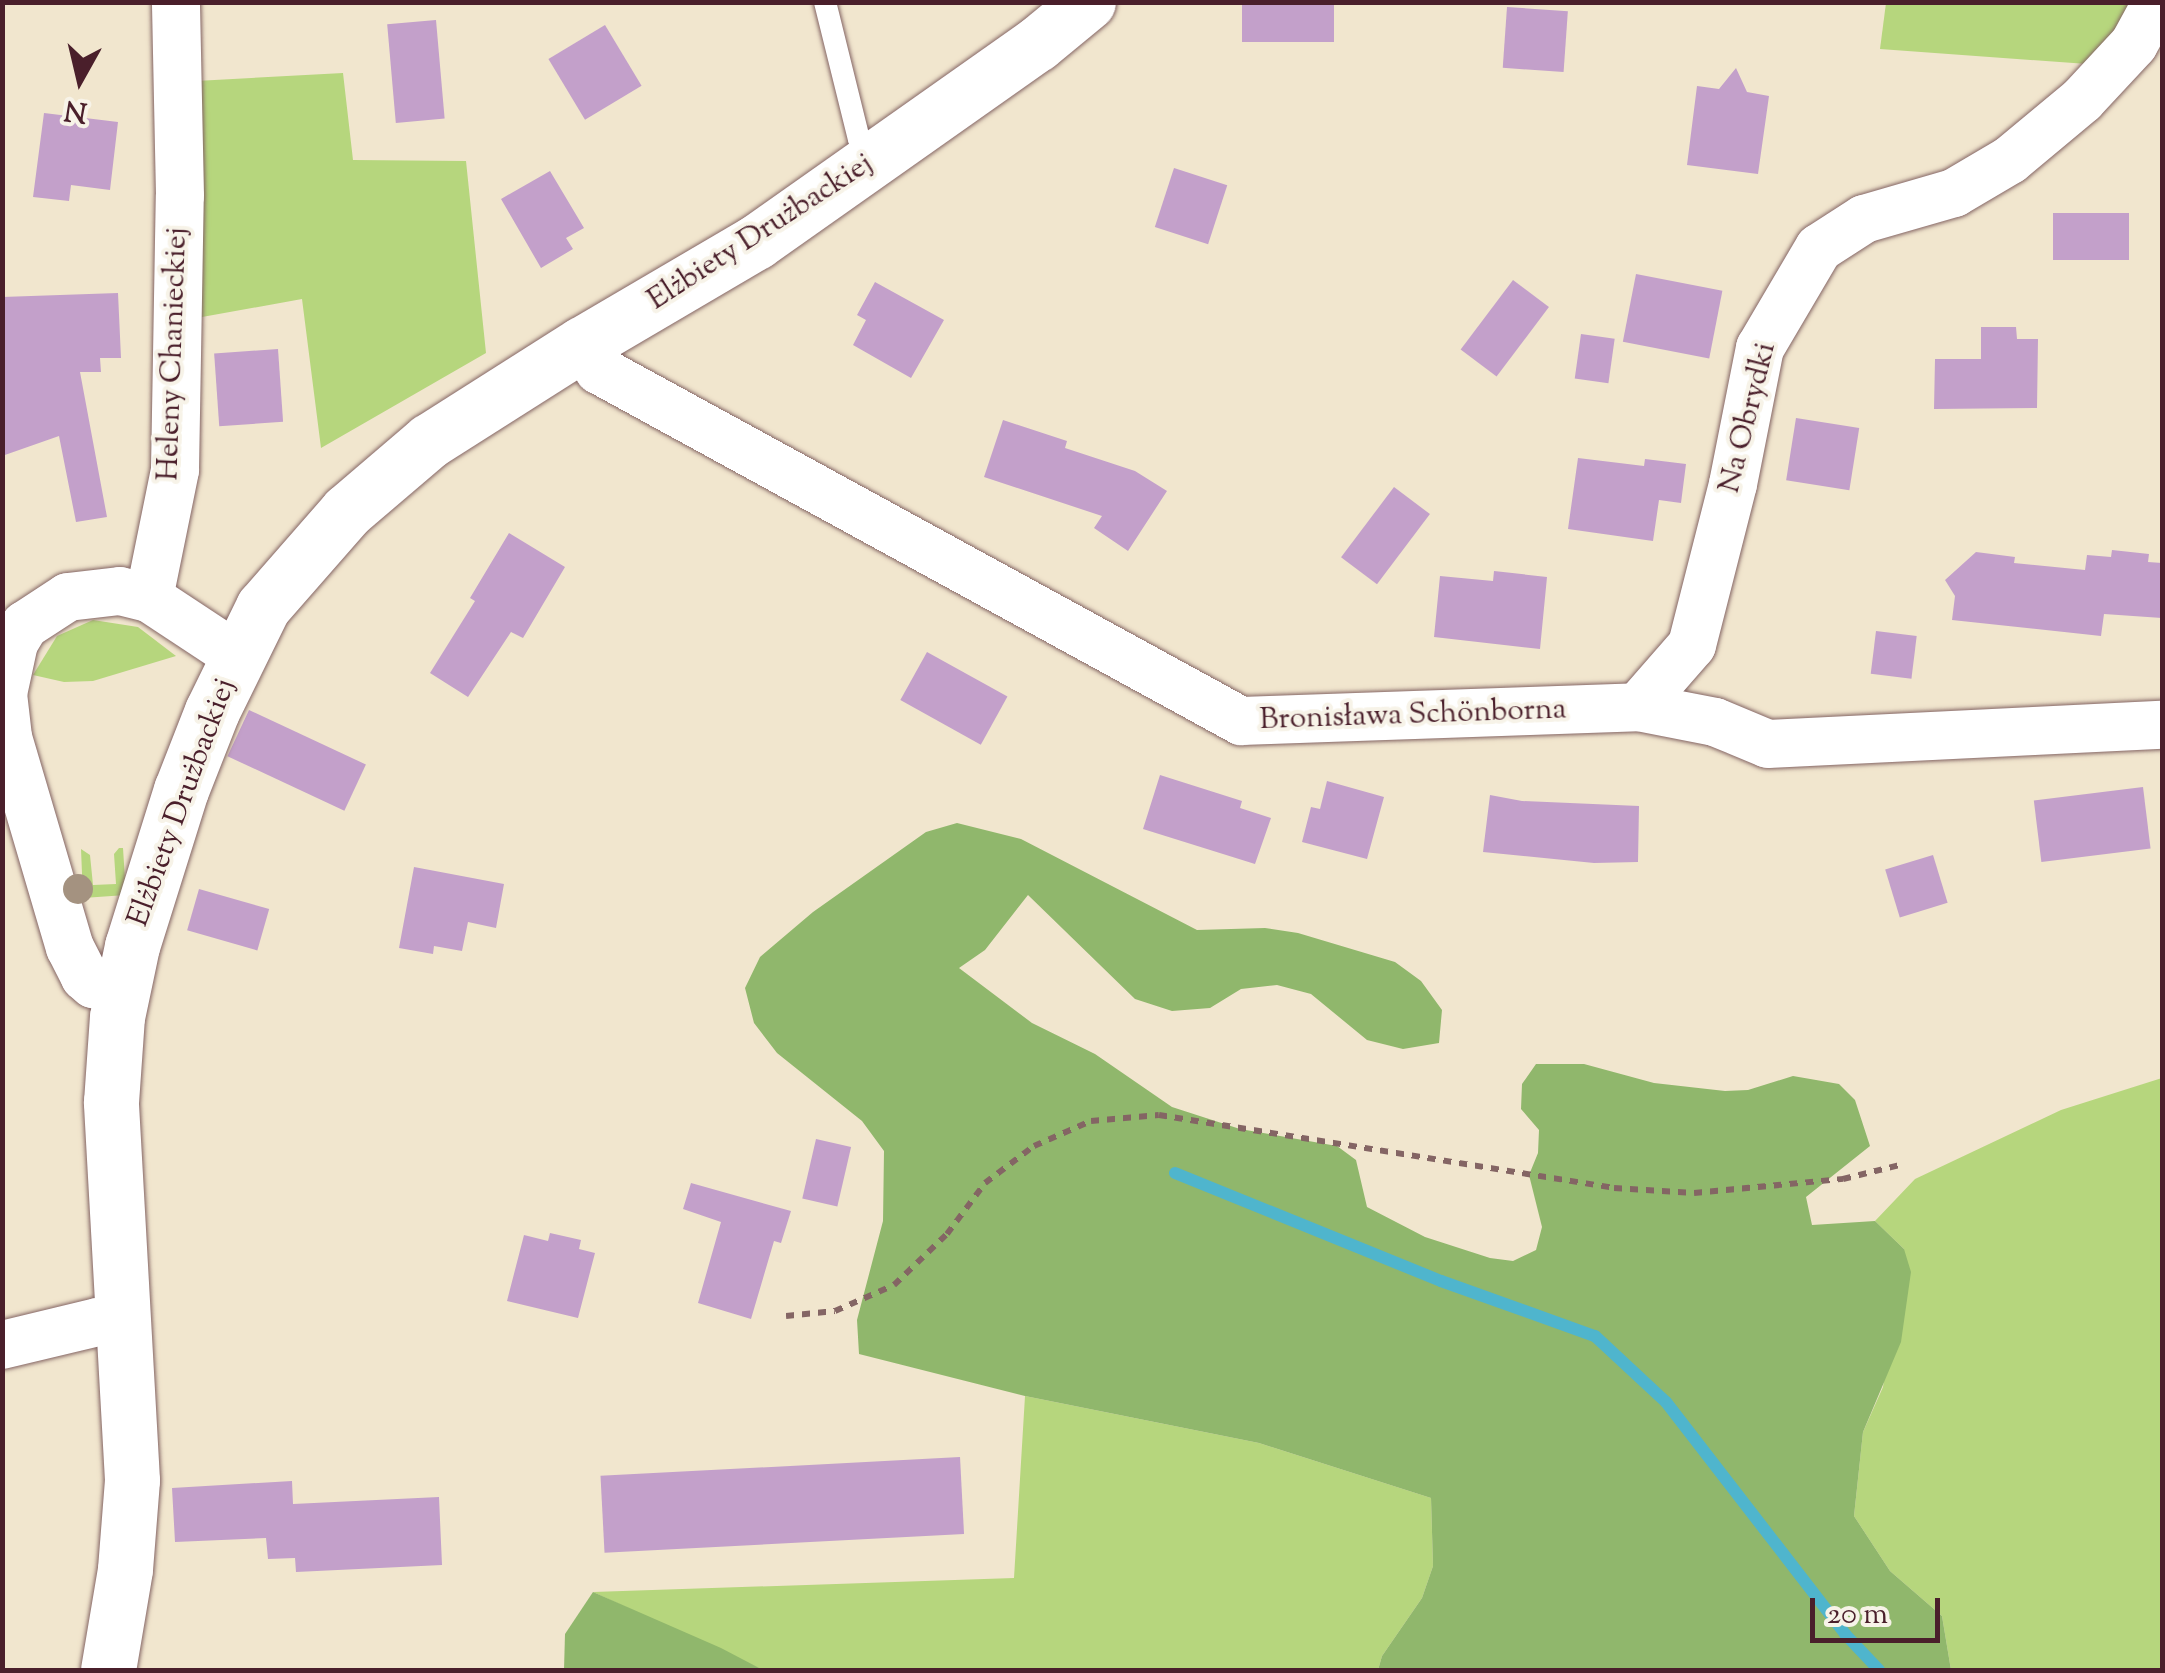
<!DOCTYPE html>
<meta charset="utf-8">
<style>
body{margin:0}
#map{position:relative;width:2165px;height:1673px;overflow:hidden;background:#f1e6ce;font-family:"Sorts Mill Goudy",serif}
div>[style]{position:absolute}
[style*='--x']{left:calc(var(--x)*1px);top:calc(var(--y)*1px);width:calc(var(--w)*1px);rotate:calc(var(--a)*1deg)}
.green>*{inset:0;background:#b6d67d}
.forest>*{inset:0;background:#90b76c}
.stream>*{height:12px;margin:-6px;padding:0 6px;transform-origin:6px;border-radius:6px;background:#4fb5cd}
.building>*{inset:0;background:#c3a0ca;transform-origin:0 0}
.path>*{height:6px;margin-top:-3px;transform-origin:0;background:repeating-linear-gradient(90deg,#846564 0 8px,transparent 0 16px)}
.roads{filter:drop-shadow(0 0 2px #846564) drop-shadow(0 0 2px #846564)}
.service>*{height:22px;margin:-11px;padding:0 11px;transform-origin:11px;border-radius:11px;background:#fff}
.minor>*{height:48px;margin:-24px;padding:0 24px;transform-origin:24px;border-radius:24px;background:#fff}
.tertiary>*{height:55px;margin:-27.5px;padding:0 27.5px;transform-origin:27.5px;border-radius:27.5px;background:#fff}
.trees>*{width:30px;height:30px;margin:-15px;border-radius:50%;background:#a49280}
span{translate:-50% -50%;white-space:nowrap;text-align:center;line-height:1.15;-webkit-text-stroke:8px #f7f3e8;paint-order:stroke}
.street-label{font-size:30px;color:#4a1f2b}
.frame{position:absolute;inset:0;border:5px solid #4a1f2b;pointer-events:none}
.north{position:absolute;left:30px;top:30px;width:100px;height:100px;-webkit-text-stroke:8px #f7f3e8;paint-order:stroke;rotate:188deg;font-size:28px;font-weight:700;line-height:40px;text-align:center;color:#4a1f2b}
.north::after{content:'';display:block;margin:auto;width:35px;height:45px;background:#4a1f2b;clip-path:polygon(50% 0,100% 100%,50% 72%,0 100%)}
.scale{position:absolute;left:1810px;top:1598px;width:130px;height:45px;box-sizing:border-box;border:5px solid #4a1f2b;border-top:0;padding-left:12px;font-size:30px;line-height:35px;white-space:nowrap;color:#4a1f2b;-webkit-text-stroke:8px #f7f3e8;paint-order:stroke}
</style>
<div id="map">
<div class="green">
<i style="clip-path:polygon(1886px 3px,2143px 3px,2101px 65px,1880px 49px)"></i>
<i style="clip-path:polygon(343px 73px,353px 160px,466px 161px,486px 353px,321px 448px,302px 299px,191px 319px,196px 81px)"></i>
<i style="clip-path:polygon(93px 620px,138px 627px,176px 656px,93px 681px,64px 682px,33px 675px,57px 636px)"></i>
<i style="clip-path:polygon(119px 848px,123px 848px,126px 895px,83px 898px,81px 849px,90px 855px,93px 885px,116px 884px,114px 854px)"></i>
<i style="clip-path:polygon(2162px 1078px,2162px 1670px,1951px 1670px,1942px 1616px,1890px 1571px,1854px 1516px,1863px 1432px,1883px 1387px,1904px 1249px,1875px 1221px,1915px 1179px,2061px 1110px)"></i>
<i style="clip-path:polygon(1025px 1396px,1259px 1443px,1431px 1498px,1433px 1566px,1422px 1598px,1382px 1656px,1378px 1670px,763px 1670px,593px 1592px,1014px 1578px)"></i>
</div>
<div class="forest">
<i style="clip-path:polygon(957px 823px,1021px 839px,1197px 930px,1265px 928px,1298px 933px,1395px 962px,1421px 981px,1442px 1010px,1439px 1043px,1403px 1049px,1367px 1040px,1311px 994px,1277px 985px,1241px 989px,1210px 1008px,1172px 1011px,1135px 999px,1028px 895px,985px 950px,959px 968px,1032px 1023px,1095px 1054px,1172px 1107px,1240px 1129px,1337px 1146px,1356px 1160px,1367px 1207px,1425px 1237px,1490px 1258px,1513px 1261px,1536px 1250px,1542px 1227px,1529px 1175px,1538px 1153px,1539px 1130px,1521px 1109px,1522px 1084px,1536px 1064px,1584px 1064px,1654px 1083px,1725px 1091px,1748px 1090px,1793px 1076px,1839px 1084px,1855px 1100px,1870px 1146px,1806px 1197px,1812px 1225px,1875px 1221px,1904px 1249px,1911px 1272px,1901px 1342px,1863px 1432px,1854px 1516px,1890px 1571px,1942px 1616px,1951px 1670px,1378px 1670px,1382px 1656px,1422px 1598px,1433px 1566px,1431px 1498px,1259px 1443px,1025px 1396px,859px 1354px,857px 1320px,883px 1221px,884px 1151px,862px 1121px,777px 1053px,754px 1023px,745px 988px,760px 957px,813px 912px,926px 832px)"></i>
<i style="clip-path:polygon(593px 1592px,721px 1648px,763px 1670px,564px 1670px,565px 1634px)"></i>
</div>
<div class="stream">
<i style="--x:1175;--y:1173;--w:287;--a:22.1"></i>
<i style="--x:1441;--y:1281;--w:164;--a:19.7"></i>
<i style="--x:1595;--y:1336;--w:97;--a:42.9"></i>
<i style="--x:1666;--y:1402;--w:293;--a:52.3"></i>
<i style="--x:1845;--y:1634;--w:50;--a:46.6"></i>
</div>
<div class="building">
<i style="left:1242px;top:2px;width:92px;height:40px"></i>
<i style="left:1507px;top:7px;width:61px;height:61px;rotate:4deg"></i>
<i style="left:436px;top:20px;width:99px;height:49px;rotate:85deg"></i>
<i style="left:605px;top:25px;width:71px;height:66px;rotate:59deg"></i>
<i style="clip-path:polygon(1736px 68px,1747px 92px,1769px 96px,1758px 174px,1687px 165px,1697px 86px,1719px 89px)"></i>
<i style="clip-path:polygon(44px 113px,118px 122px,110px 190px,71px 185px,69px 201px,33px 197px)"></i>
<i style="left:1174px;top:168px;width:56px;height:62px;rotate:18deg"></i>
<i style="clip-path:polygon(550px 171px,584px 228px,566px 238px,573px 249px,541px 268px,501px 199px)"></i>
<i style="left:2129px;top:213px;width:47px;height:76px;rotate:90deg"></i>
<i style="left:1636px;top:274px;width:88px;height:69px;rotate:11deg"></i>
<i style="left:1513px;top:280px;width:45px;height:87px;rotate:37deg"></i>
<i style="clip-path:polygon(875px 282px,944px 320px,911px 378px,853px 345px,866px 320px,857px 315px)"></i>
<i style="clip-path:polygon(118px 293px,121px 358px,100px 358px,101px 372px,80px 372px,107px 517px,76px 522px,59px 436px,2px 456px,2px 297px)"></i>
<i style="clip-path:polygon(1981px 327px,2016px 327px,2017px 339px,2038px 339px,2037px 408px,1934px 409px,1935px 359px,1981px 359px)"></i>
<i style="left:1581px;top:334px;width:34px;height:45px;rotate:8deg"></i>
<i style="left:278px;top:349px;width:73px;height:64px;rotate:86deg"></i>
<i style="left:1796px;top:418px;width:64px;height:63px;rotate:9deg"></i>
<i style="clip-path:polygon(1003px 420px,1067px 441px,1065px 448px,1135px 471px,1167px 491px,1128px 551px,1094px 528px,1102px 516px,984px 477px)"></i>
<i style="clip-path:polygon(1578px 458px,1644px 466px,1645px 459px,1686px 464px,1681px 503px,1659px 500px,1653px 541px,1568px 529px)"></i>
<i style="left:1394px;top:487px;width:45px;height:88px;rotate:37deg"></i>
<i style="clip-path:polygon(509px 533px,565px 567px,523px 638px,511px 632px,468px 697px,430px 673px,475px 601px,470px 598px)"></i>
<i style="clip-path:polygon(2112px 550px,2149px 554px,2148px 562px,2162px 563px,2162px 618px,2104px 614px,2101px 636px,1952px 620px,1955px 596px,1945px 580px,1976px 552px,2015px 557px,2014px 563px,2085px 570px,2087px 555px,2111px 557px)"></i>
<i style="clip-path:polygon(1494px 571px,1547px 577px,1540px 649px,1434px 637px,1440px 576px,1493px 581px)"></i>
<i style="left:1876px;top:631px;width:41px;height:43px;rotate:7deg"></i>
<i style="left:927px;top:652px;width:92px;height:55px;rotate:29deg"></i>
<i style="left:249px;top:710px;width:129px;height:51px;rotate:25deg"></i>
<i style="clip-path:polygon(1160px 775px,1242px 801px,1240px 808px,1271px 818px,1255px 864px,1143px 829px)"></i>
<i style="clip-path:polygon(1327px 781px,1384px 797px,1367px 859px,1302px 842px,1311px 807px,1320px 809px)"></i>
<i style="left:2143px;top:787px;width:62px;height:110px;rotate:83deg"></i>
<i style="clip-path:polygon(1490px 795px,1522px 801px,1639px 806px,1638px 862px,1594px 863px,1483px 852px)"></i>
<i style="left:1933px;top:855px;width:50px;height:50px;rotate:73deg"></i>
<i style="clip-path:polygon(414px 867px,504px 884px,496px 928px,468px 922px,462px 951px,434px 946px,433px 954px,399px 948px)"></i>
<i style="left:199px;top:889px;width:73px;height:43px;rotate:16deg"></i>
<i style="left:816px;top:1139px;width:36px;height:61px;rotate:13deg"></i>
<i style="clip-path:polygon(691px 1183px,791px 1211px,781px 1243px,774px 1241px,751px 1319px,698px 1303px,721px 1222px,683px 1209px)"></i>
<i style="clip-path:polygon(550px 1233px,581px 1240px,579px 1249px,595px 1253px,578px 1318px,507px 1301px,524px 1235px,548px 1241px)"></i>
<i style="left:960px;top:1457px;width:77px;height:360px;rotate:87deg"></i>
<i style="clip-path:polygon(292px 1481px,293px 1504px,439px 1497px,442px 1565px,296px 1572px,295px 1558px,268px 1559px,266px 1538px,175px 1542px,172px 1488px)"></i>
</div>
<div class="path">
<i style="--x:786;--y:1316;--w:49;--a:-5.8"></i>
<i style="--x:835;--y:1311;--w:64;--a:-23.8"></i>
<i style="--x:894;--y:1285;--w:74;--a:-43.9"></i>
<i style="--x:947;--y:1234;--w:64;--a:-53.3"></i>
<i style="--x:985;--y:1183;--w:61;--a:-37.1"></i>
<i style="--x:1034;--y:1146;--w:62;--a:-23.7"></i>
<i style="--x:1091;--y:1121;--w:68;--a:-5"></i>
<i style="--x:1159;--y:1115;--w:461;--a:9.1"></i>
<i style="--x:1614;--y:1188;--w:80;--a:3.6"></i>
<i style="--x:1694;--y:1193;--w:150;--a:-5.4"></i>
<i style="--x:1843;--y:1179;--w:59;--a:-13.8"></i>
</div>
<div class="roads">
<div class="service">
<i style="--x:825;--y:2;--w:141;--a:76.1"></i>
<i style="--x:859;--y:139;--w:27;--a:63"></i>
</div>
<div class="minor">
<i style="--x:582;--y:344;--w:31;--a:57"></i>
<i style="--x:599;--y:370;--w:732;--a:28.67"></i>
<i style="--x:1241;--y:721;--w:397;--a:-2"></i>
<i style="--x:1638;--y:707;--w:78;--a:11"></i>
<i style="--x:1715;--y:722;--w:57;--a:22.5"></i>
<i style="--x:1768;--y:744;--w:394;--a:-2.8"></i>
<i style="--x:149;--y:598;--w:131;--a:-78.5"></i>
<i style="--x:175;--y:470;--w:274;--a:-89"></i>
<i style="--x:180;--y:196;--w:194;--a:-91.2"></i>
<i style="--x:1638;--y:707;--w:82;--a:-48.9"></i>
<i style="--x:1692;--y:645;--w:166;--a:-75.7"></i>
<i style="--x:1733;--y:484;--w:139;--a:-78.8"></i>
<i style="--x:1760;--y:348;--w:116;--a:-59.5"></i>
<i style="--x:1819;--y:248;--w:54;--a:-32.8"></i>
<i style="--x:1864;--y:219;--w:94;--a:-16.1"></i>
<i style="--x:1954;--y:193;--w:65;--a:-30.5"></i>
<i style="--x:2010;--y:160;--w:94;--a:-39.8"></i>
<i style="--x:2082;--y:100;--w:76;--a:-47.1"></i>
<i style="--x:2134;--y:44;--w:48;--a:-61.3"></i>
<i style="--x:121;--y:991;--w:29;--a:-166"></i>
<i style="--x:93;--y:984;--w:11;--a:-139"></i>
<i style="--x:85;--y:977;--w:33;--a:-117"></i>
<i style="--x:70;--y:948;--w:220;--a:-106.4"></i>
<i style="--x:8;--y:737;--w:43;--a:-96.6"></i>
<i style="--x:3;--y:694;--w:52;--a:-77.8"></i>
<i style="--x:14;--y:643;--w:21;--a:-59"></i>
<i style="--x:25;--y:625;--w:51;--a:-33.1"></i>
<i style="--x:68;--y:597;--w:52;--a:-6.6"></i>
<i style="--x:120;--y:591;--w:30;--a:14"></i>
<i style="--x:149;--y:598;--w:105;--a:33.4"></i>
<i style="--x:2;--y:1345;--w:99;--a:-13.5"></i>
<i style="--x:98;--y:1322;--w:28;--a:-4"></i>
</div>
<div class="tertiary">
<i style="--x:108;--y:1670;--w:102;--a:-80.4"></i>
<i style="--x:125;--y:1569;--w:89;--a:-85.5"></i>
<i style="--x:132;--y:1480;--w:379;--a:-93.2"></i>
<i style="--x:111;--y:1102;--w:85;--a:-86"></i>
<i style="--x:117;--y:1017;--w:73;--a:-78.1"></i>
<i style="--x:132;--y:946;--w:164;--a:-72.6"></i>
<i style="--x:181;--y:790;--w:85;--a:-68.6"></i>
<i style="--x:212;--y:711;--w:116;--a:-63.9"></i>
<i style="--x:263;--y:607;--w:128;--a:-48.8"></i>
<i style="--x:347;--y:511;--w:108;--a:-40.5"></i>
<i style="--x:429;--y:441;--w:181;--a:-32.4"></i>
<i style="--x:582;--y:344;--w:202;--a:-30.4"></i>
<i style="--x:756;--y:242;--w:344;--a:-35.2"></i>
<i style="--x:1037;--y:44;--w:66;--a:-39.5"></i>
</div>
</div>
<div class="trees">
<i style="left:78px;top:889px"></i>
</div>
<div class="street-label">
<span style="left:761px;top:233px;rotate:-33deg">Elżbiety Drużbackiej</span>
<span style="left:174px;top:354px;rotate:-88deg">Heleny Chanieckiej</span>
<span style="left:1749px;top:418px;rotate:-76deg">Na Obrydki</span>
<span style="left:1413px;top:716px;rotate:-2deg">Bronisława Schönborna</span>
<span style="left:183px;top:803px;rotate:-70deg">Elżbiety Drużbackiej</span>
</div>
<div class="frame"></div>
<div class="north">N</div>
<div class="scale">20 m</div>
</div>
